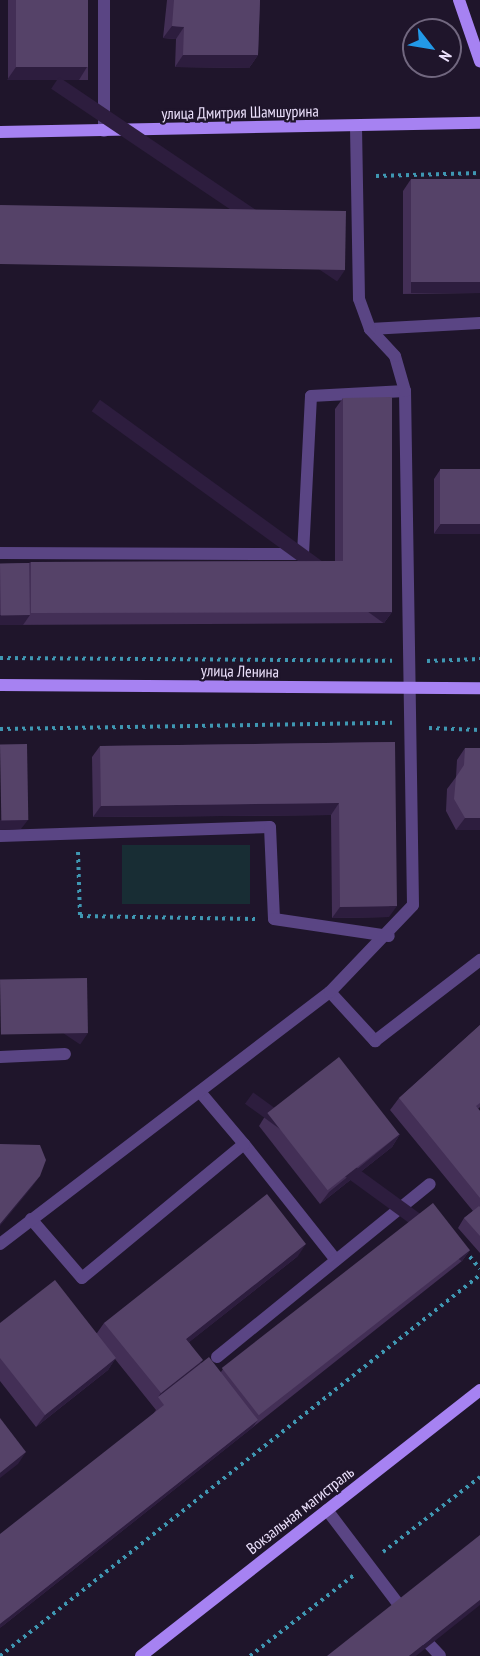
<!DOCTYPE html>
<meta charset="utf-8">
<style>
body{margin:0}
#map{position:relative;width:480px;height:1656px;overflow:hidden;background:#1f152b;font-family:"PT Sans Narrow",sans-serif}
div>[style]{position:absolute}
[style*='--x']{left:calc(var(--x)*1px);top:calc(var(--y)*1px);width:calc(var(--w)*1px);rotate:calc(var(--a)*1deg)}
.green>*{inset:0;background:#182d34;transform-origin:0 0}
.path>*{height:4px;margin-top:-2px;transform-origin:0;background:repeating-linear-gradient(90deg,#3f97b2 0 3px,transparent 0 7.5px)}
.lane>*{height:12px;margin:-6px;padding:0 6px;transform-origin:6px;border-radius:6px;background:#5a4584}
.secondary>*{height:12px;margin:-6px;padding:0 6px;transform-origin:6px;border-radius:6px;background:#a682f2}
.wall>*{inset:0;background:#432f56;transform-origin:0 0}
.shaded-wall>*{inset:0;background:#2d1d3e;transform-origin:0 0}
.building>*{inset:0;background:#554268;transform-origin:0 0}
span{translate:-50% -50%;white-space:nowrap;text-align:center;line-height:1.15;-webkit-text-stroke:4.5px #1f152b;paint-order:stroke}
.street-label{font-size:16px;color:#ece1fc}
.north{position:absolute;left:402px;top:18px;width:60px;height:60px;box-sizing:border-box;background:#1f152b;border:2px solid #71677f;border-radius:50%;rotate:121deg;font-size:16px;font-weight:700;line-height:24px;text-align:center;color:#ece1fc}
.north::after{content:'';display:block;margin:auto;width:21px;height:27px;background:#2299e7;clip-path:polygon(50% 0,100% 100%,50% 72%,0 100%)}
</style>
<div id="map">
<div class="green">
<i style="left:250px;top:845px;width:59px;height:128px;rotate:90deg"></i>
</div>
<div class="path">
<i style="--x:376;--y:176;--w:104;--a:-1.7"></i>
<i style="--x:0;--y:658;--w:392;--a:0.4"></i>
<i style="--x:427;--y:661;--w:53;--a:-2.2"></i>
<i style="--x:429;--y:728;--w:51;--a:2.2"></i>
<i style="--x:0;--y:729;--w:392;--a:-0.9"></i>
<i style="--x:78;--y:852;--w:64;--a:88.2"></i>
<i style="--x:80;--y:916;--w:175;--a:1"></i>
<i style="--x:465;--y:1251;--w:23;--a:50"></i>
<i style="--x:383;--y:1552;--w:123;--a:-37.7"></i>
<i style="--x:0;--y:1656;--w:613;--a:-38.44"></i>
<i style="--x:250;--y:1656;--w:132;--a:-37.9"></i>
</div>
<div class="lane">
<i style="--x:104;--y:131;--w:131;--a:-90"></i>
<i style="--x:370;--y:329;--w:110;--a:-3.1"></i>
<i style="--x:0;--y:553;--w:303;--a:0.2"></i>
<i style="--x:303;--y:554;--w:158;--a:-87.1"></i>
<i style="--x:311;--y:396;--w:94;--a:-3"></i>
<i style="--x:0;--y:836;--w:270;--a:-1.9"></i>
<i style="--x:270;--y:827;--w:92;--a:87.5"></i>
<i style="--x:274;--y:919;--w:116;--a:8.4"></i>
<i style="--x:330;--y:992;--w:67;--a:47.4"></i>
<i style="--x:375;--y:1041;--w:133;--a:-37.6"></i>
<i style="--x:0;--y:1057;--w:65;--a:-2.6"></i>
<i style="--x:244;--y:1144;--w:148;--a:51.6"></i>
<i style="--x:31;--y:1219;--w:78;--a:49.2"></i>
<i style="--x:82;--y:1278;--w:210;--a:-39.6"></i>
<i style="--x:244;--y:1144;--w:68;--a:-130.2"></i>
<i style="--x:0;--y:1244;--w:415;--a:-37.4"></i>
<i style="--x:330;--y:992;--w:120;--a:-46.3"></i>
<i style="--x:413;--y:905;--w:514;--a:-90.89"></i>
<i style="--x:405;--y:391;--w:36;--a:-106"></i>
<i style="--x:395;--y:356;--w:37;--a:-133"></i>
<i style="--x:370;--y:329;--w:32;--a:-110"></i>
<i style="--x:359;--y:299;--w:172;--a:-91"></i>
<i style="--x:217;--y:1357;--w:274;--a:-39.1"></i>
<i style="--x:327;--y:1510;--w:119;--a:52.8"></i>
<i style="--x:429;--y:1644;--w:16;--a:47"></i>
</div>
<div class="secondary">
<i style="--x:459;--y:0;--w:65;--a:71"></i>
<i style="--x:0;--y:132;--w:480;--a:-1.1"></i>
<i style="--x:0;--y:685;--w:480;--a:0.4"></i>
<i style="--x:141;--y:1656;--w:431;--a:-38.1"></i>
</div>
<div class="wall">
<i style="left:8px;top:0;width:80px;height:80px"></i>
<i style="clip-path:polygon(167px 0,260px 0,258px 55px,249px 68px,175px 67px,176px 39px,163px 38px)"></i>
<i style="clip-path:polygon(411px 179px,480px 179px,480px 293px,403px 294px,403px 191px)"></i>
<i style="clip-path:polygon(343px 398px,392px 612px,384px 623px,0 625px,0 564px,29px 563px,31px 562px,335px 561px,335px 409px)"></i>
<i style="clip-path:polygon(480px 469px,434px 534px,434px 479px,440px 470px)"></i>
<i style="clip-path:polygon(395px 742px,389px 917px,332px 918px,331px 815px,93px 817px,92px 757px,100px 746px)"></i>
<i style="clip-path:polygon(465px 748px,480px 830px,456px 830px,446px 811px,447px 789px,456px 777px,457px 760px)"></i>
<i style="clip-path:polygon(480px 1025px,480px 1107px,478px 1109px,480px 1111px,480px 1253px,458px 1228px,464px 1218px,473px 1211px,390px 1110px,399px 1098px)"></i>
<i style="clip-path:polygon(267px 1113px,400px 1134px,392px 1147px,320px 1204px,259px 1126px)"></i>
<i style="clip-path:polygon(470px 1250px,462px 1261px,0 1628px,156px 1410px,115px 1359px,108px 1370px,36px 1427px,0 1381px,0 1323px,97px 1333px,104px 1323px,298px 1256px,189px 1342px,201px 1363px,221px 1372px,223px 1369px)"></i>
</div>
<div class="shaded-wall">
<i style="clip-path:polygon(172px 26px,184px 27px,176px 39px,163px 38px)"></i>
<i style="clip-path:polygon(183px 55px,258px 55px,249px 68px,175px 67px)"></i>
<i style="clip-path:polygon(16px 67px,87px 67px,79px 80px,7px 80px)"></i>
<i style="left:345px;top:270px;width:14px;height:345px;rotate:124deg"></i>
<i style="left:480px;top:281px;width:12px;height:69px;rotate:90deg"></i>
<i style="clip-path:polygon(441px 524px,480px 524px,480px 534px,434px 534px)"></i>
<i style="left:392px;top:612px;width:14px;height:361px;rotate:126deg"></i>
<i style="clip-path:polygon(0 615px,30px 615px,23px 625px,0 625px)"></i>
<i style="clip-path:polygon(339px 803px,331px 815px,93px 817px,101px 806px)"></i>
<i style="clip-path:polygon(465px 818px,480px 818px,480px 830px,456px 830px)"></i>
<i style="clip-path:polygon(0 820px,28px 820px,21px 829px,0 830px)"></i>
<i style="clip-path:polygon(397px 906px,389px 917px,332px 918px,340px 907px)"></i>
<i style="left:88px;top:1033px;width:14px;height:88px;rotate:124deg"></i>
<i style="clip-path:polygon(400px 1134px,392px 1147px,320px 1204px,329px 1192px)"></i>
<i style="clip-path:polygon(40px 1176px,32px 1187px,0 1226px,0 1224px)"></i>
<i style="clip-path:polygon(306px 1244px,298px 1256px,178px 1351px,186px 1339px)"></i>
<i style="left:470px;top:1250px;width:14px;height:268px;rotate:126deg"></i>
<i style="clip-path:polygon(116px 1358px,108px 1370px,36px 1427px,45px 1415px)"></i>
<i style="clip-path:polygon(203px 1360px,195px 1372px,158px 1397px,152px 1405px,161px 1393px)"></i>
<i style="clip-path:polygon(258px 1420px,252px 1428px,0 1628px,0 1624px)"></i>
<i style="clip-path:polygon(26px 1452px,18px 1464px,0 1478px,0 1473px)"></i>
<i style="clip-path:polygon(480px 1600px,480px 1605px,416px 1656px,409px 1656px)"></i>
</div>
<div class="building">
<i style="left:16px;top:0;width:72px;height:67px"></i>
<i style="clip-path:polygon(174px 0,260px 0,258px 55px,183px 55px,184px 27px,172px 26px)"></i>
<i style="left:411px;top:179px;width:69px;height:103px"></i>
<i style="left:346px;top:211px;width:59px;height:346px;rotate:91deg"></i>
<i style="clip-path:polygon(392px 397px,392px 612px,31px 613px,31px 562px,343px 561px,343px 398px)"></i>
<i style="left:480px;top:469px;width:55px;height:40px;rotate:90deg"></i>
<i style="left:29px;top:563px;width:52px;height:29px;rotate:89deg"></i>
<i style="clip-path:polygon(395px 742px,397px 906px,340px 907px,339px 803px,101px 806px,100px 746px)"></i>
<i style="left:27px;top:744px;width:76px;height:27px;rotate:89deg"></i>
<i style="clip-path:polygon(465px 748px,480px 748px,480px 818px,465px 818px,454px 799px,456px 777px,464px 765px)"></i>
<i style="left:87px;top:978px;width:55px;height:87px;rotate:89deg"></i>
<i style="clip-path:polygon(480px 1025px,480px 1103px,476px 1106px,480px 1111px,480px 1198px,399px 1098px)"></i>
<i style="left:339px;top:1057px;width:98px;height:91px;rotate:52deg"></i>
<i style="clip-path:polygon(0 1144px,40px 1145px,46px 1160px,40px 1176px,0 1224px)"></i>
<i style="clip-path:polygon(267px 1194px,306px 1244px,186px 1339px,203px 1360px,161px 1393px,104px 1323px)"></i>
<i style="left:433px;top:1203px;width:60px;height:268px;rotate:52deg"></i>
<i style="clip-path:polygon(479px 1206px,480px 1207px,480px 1236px,464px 1218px)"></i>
<i style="clip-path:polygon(55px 1280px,116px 1358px,45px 1415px,0 1358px,0 1323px)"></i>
<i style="clip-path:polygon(209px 1357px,258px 1420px,0 1624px,0 1534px,164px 1405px,158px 1397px)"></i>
<i style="clip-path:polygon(0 1418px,26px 1452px,0 1473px)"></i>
<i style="clip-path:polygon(480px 1535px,480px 1600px,409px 1656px,327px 1656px)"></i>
</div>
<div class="street-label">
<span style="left:240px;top:112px;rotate:-1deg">улица Дмитрия Шамшурина</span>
<span style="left:240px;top:671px;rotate:1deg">улица Ленина</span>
<span style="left:300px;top:1510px;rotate:-38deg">Вокзальная магистраль</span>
</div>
<div class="north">N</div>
</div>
